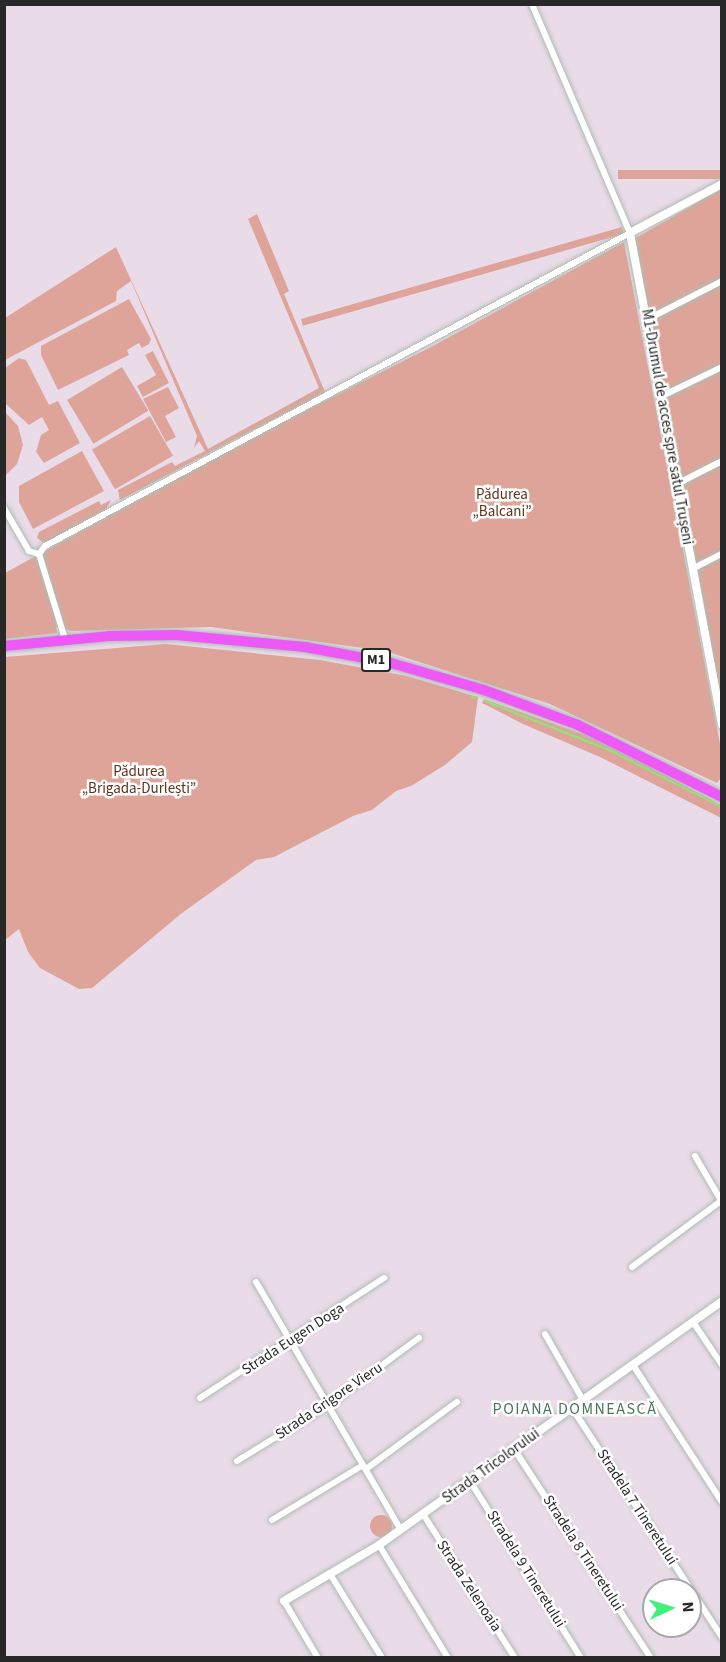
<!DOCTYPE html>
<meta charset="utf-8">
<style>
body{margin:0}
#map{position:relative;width:726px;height:1662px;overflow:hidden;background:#eadbe9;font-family:"Source Sans 3",sans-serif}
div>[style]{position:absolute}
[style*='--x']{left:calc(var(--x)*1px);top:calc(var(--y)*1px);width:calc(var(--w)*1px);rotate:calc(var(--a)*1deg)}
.green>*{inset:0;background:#dfa499;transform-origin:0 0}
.round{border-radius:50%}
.stream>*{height:2px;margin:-1px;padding:0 1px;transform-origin:1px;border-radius:1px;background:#8de971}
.roads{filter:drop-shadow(0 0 2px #aebcb2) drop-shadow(0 0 2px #aebcb2)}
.street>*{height:6px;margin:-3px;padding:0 3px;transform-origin:3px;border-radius:3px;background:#fff}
.secondary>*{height:8px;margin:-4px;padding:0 4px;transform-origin:4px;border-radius:4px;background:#fff}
.highway>*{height:10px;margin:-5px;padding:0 5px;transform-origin:5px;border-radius:5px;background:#ed59f7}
span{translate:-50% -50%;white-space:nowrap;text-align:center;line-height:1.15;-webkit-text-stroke:5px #fff;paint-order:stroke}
.shield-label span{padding:2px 4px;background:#fff;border:2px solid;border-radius:4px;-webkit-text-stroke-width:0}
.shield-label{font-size:14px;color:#282828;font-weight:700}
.street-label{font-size:15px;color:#282828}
.park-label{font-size:15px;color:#61311c}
.neighbourhood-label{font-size:16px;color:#4b7759;letter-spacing:1.5px}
.frame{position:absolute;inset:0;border:6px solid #282828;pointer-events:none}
.north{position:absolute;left:642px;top:1578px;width:60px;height:60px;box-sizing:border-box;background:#fff;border:2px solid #a9a9a9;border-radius:50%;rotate:86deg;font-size:16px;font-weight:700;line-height:24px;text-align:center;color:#282828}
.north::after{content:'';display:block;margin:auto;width:21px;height:27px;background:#40f179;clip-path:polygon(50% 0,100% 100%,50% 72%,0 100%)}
</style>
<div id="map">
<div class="green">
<i style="left:721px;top:170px;width:9px;height:103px;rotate:90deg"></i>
<i style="clip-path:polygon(721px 189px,721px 705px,698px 570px,701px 568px,700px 562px,696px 564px,680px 486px,685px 483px,685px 477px,678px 480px,665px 398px,670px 393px,669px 389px,664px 390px,651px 321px,654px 318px,649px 312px,634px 239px)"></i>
<i style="clip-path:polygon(257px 214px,289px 291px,284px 294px,325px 392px,120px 500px,118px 490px,172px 462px,175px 466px,205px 451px,199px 441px,194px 448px,197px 436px,131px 281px,117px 291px,116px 301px,5px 360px,5px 318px,116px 247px,208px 449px,319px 388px,248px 219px)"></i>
<i style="left:622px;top:227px;width:7px;height:334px;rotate:74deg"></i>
<i style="clip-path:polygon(624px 242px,721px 749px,721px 778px,717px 783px,550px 704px,385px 651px,211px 627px,72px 631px,56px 627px,57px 633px,5px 639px,5px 573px,231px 448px,431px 347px)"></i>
<i style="clip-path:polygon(129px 299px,151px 339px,149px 344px,142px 348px,139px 343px,127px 350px,129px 355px,58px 390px,41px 355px,41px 346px)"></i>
<i style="clip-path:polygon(153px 351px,169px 383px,143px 397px,137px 386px,156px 375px,145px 355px)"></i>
<i style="clip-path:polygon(19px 358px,26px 360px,49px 405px,58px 401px,80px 443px,44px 463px,36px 452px,41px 435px,49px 430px,42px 417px,29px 425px,5px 403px,5px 368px)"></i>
<i style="left:122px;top:367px;width:51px;height:64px;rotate:59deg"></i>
<i style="clip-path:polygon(168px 387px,179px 408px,165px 416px,176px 437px,166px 442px,143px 399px)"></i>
<i style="clip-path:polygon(5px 412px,18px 426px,23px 445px,17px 464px,5px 476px)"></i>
<i style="left:150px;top:416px;width:46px;height:67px;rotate:60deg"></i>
<i style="clip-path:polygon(82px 451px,104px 491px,33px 529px,19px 502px,19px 486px)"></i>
<i style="clip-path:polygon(111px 500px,105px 511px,44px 543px,37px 538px,39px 532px,99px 501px,101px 505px)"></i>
<i style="clip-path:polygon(166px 644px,320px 660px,407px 676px,478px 697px,472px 742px,445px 765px,411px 786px,396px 791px,372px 810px,353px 816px,274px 857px,256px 860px,182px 913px,92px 988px,79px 989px,40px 968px,28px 952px,19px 929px,5px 940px,5px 657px)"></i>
<i style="clip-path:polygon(484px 699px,585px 735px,646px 765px,721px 805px,721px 818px,600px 757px,523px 724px,482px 703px)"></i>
<i class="round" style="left:370px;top:1515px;width:22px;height:22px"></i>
</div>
<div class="stream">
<i style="--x:472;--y:697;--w:3;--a:18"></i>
<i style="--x:485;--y:701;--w:131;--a:21.5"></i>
<i style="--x:607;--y:749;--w:129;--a:26.8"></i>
</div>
<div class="roads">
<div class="street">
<i style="--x:648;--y:319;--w:83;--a:-27.2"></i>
<i style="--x:662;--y:396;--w:67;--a:-25.8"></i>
<i style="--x:677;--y:484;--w:51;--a:-27.1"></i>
<i style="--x:4;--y:508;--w:50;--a:59.8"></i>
<i style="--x:29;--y:551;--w:10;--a:17"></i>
<i style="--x:694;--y:568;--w:31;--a:-27"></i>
<i style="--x:65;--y:639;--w:89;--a:-107"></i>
<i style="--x:39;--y:554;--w:10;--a:-53"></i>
<i style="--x:45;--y:546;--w:663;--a:-28.15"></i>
<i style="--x:630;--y:233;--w:249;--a:-113.2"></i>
<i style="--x:695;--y:1156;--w:53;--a:59.6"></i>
<i style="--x:632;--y:1267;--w:111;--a:-36.6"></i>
<i style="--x:256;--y:1282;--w:287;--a:59.7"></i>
<i style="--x:693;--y:1322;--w:52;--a:56"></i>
<i style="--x:545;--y:1334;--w:76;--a:60.1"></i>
<i style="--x:633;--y:1365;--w:163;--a:57"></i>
<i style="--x:200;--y:1398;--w:220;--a:-33.1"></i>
<i style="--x:572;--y:1408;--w:274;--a:56.8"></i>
<i style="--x:514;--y:1449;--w:250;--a:56.8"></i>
<i style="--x:237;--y:1461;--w:107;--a:-31.6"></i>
<i style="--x:328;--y:1405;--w:113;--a:-36.4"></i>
<i style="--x:366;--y:1469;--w:113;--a:-36.4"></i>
<i style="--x:470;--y:1481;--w:209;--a:57.9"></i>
<i style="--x:423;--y:1514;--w:171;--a:57.4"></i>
<i style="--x:272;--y:1520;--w:106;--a:-31.1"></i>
<i style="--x:379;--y:1545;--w:132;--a:58.6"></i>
<i style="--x:330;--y:1574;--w:99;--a:58.2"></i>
<i style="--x:284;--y:1601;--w:66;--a:59.2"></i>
</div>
<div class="secondary">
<i style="--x:722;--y:184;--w:104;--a:152"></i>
<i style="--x:630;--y:233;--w:500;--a:79.4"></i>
<i style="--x:284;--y:1601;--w:110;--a:-30.5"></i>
<i style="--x:379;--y:1545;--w:421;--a:-35.4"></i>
</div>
<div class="highway">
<i style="--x:4;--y:646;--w:105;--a:-5.4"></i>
<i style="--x:109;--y:636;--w:67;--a:-0.9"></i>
<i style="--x:176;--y:635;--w:130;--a:5.3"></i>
<i style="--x:305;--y:647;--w:87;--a:10.5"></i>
<i style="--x:391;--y:663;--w:97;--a:16.2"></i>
<i style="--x:484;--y:690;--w:100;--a:20.4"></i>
<i style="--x:578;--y:725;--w:161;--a:26.6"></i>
</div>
</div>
<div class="shield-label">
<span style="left:376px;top:660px">M1</span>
</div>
<div class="street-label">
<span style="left:667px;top:427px;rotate:80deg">M1-Drumul de acces spre satul Trușeni</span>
<span style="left:293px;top:1339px;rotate:-33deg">Strada Eugen Doga</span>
<span style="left:329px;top:1401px;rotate:-34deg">Strada Grigore Vieru</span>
<span style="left:491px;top:1466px;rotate:-36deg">Strada Tricolorului</span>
<span style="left:637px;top:1507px;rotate:57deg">Stradela 7 Tineretului</span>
<span style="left:583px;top:1553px;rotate:57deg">Stradela 8 Tineretului</span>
<span style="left:526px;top:1569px;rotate:58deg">Stradela 9 Tineretului</span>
<span style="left:469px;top:1586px;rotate:57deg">Strada Zelenoaia</span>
</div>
<div class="park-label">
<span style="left:502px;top:503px">Pădurea<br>„Balcani”</span>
<span style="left:139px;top:780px">Pădurea<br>„Brigada-Durlești”</span>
</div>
<div class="neighbourhood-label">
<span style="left:575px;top:1409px">POIANA DOMNEASCĂ</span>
</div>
<div class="frame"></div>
<div class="north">N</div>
</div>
